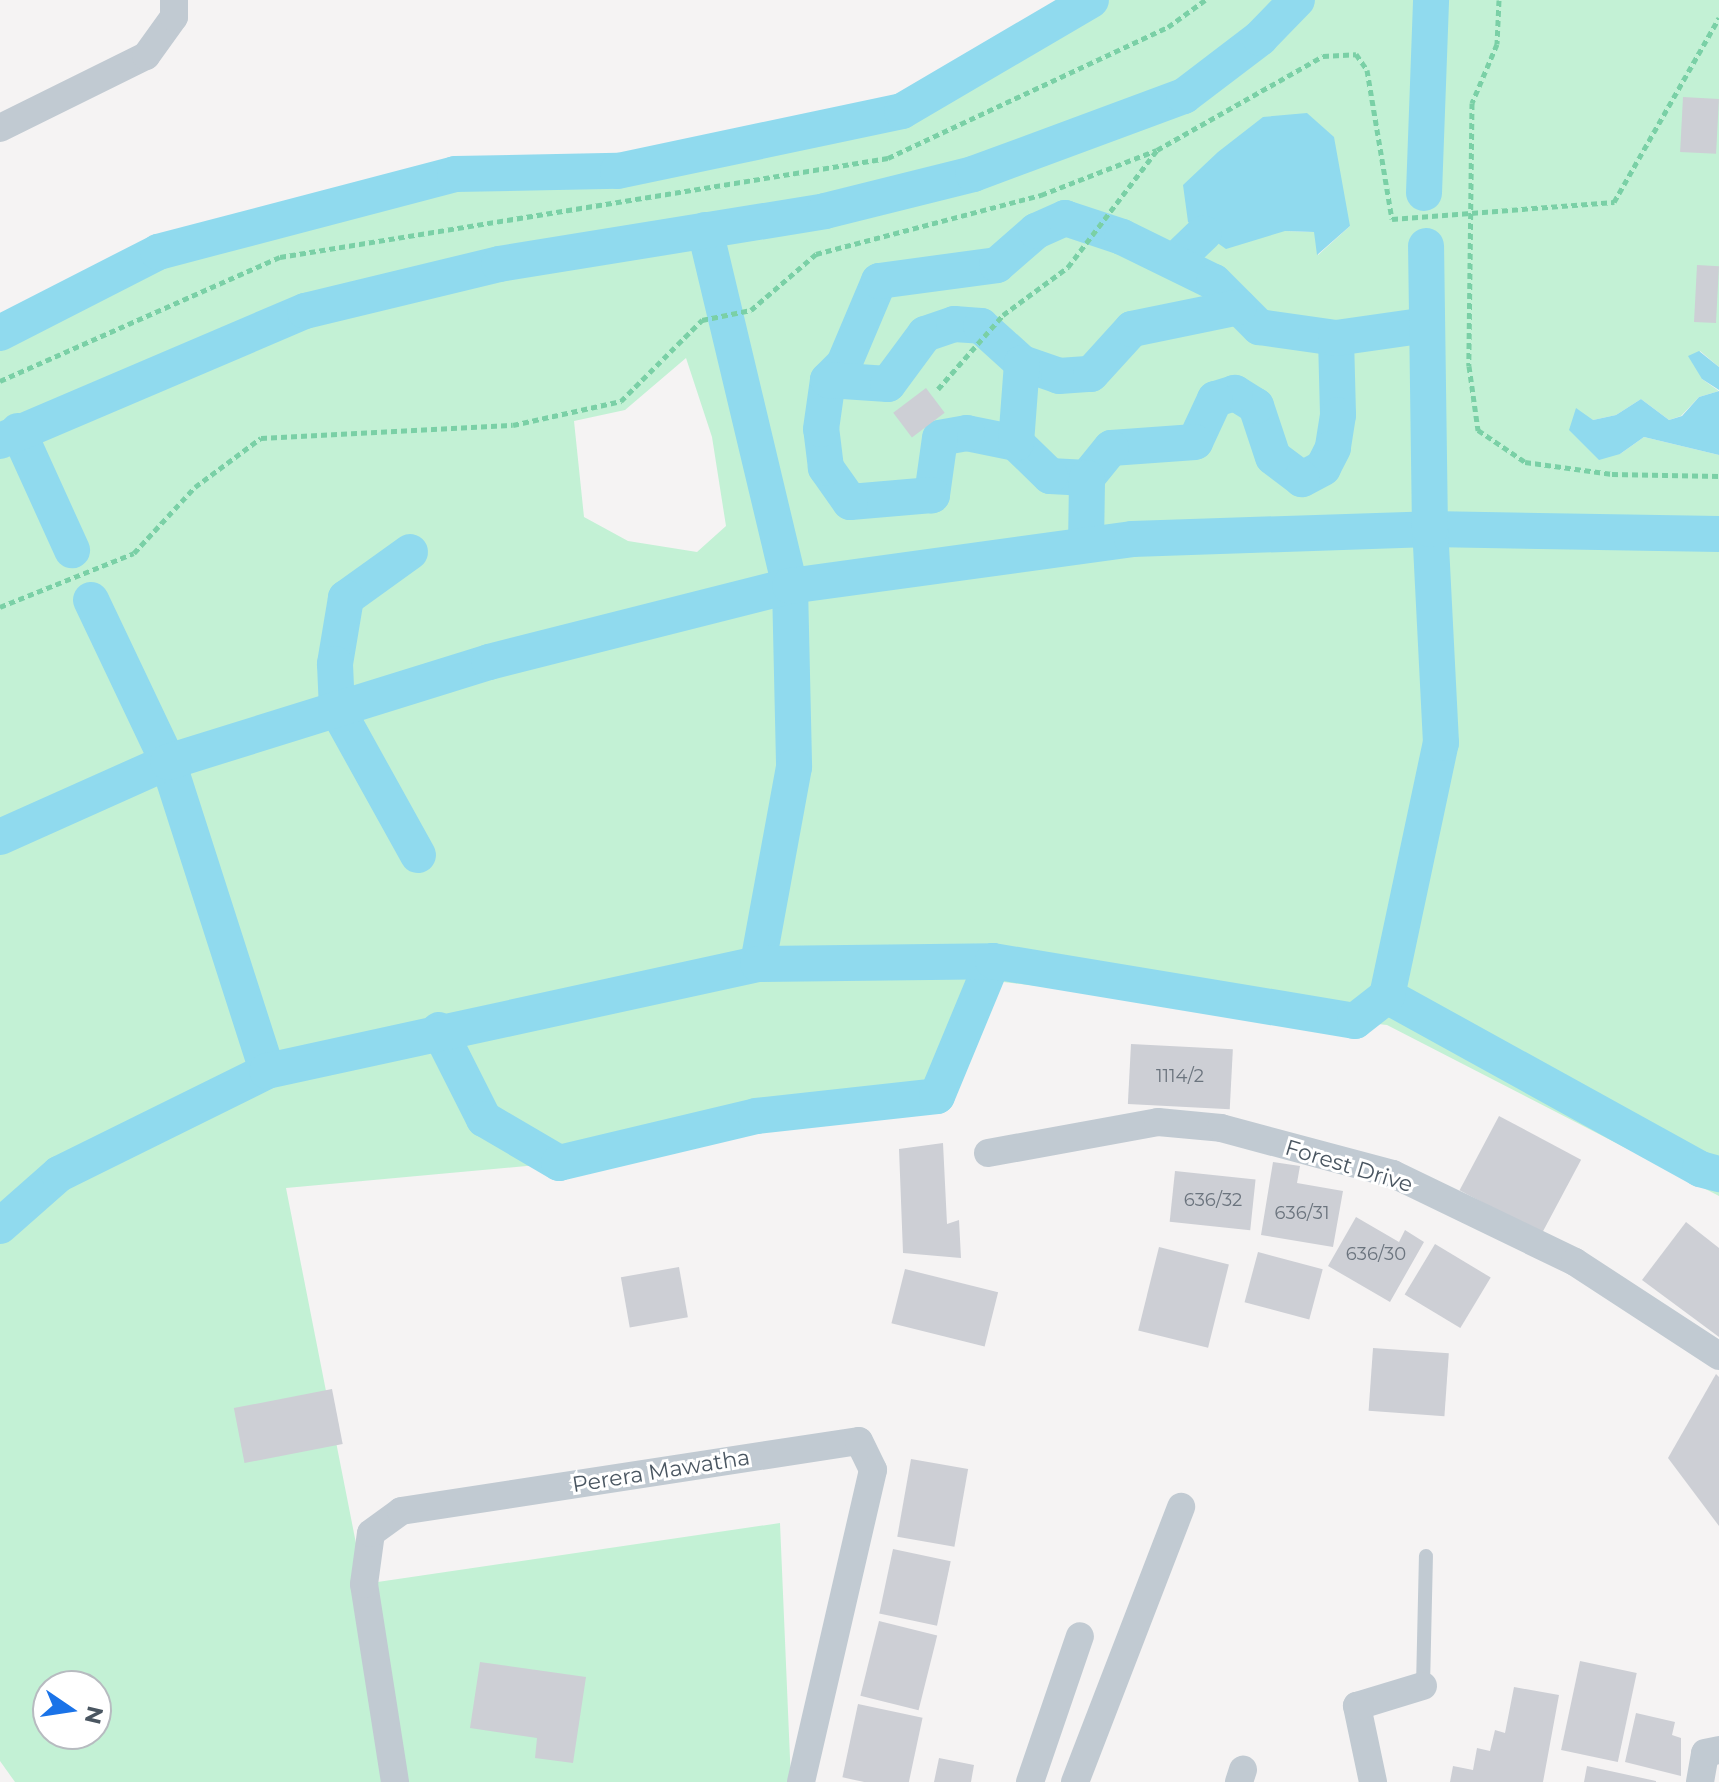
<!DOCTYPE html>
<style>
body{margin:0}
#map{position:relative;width:1719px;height:1782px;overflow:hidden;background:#f5f3f3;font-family:Montserrat,sans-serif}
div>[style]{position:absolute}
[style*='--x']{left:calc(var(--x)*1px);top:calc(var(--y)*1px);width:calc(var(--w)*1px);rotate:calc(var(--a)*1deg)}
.green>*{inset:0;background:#c3f1d5}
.water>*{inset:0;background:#90daee}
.canal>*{height:36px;margin:-18px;padding:0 18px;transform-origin:18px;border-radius:18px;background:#90daee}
.building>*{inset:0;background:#cdcfd5;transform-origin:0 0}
.path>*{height:5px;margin-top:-2.5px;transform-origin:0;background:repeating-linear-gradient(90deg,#7ad0a6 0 6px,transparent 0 10px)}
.lane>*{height:14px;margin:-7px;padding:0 7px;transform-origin:7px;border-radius:7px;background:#c1cad2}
.street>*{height:28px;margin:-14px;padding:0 14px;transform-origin:14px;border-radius:14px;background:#c1cad2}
span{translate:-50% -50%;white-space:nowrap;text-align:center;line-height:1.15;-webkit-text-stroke:6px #fff;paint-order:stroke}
.number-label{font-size:18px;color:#6b747e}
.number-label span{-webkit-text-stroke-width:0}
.street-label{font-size:22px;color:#4a5661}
.north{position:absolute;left:32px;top:1670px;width:80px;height:80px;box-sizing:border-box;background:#fff;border:2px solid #b7bbc0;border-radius:50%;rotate:103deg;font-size:22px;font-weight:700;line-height:32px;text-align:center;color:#4a5661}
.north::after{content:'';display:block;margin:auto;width:28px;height:36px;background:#1a73e8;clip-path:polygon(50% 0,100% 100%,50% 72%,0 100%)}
</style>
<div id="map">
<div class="green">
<i style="clip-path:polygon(evenodd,1091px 0,1719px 0,1719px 367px,1700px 351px,1702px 379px,1719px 391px,1699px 397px,1681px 416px,1669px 420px,1641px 399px,1616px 415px,1593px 420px,1620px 454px,1644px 437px,1719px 455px,1719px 1196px,1387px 1025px,1003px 982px,937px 1096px,756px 1116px,559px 1163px,286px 1188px,364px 1584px,780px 1523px,791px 1782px,15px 1782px,0 1761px,0 333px,158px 252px,455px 174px,618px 171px,902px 111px,1091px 0,1350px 226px,1318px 255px,1315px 232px,1285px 231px,1350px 226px,1091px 0,686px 358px,712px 437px,726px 526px,697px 552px,628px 541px,584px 517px,574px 421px,625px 410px,686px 358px,1091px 0,48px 1686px,96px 1686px,96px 1734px,48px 1734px,48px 1686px)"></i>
</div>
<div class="water">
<i style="clip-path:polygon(1307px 113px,1334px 137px,1350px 226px,1317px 255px,1314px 232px,1285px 231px,1226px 249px,1188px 222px,1183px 185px,1218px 152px,1263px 117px)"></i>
<i style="clip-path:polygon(1699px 351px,1719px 367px,1719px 390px,1702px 379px,1688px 356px)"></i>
<i style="clip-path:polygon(1719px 391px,1719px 455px,1644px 437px,1620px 454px,1599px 460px,1569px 430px,1576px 408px,1593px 420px,1616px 415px,1641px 399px,1669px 420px,1682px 416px,1699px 397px)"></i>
</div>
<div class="canal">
<i style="--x:1424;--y:193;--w:193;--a:-87.9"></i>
<i style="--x:705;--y:230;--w:366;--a:76.6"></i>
<i style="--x:790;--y:586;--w:181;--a:88.7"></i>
<i style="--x:794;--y:767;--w:200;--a:100.4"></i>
<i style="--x:1175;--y:261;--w:40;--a:-44"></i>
<i style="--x:0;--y:333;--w:178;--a:-27.1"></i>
<i style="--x:158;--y:252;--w:307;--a:-14.7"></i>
<i style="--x:455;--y:174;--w:163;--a:-1.1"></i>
<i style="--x:618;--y:171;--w:290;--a:-11.9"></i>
<i style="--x:902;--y:111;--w:219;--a:-30.4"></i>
<i style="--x:1336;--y:338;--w:77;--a:88.5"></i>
<i style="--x:1338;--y:415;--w:33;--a:99"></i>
<i style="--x:1333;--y:448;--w:22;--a:117"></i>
<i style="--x:1323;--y:468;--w:24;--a:152"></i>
<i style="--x:1302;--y:479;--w:36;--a:-143"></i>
<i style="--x:1273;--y:457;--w:54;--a:-108.4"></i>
<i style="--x:1256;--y:406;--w:25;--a:-148"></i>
<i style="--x:1235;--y:393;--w:21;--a:163"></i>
<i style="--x:1215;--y:399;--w:47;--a:114.9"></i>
<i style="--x:1195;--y:442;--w:84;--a:175.9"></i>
<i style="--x:1111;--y:448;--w:38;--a:129"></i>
<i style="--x:1087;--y:478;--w:37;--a:-177"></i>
<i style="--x:1050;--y:476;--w:47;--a:-135.9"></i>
<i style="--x:1016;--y:443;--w:50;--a:-168.5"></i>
<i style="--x:967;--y:433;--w:27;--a:170"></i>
<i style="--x:940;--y:438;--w:58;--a:98"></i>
<i style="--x:932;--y:495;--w:82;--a:175.1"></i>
<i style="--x:850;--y:502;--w:42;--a:-125.2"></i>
<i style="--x:826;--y:468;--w:39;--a:-97"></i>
<i style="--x:821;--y:429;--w:49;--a:-81.9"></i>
<i style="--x:828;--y:380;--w:23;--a:-45"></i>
<i style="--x:844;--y:364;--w:90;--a:-67.1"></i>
<i style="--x:879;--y:281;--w:119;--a:-7.7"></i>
<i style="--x:997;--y:265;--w:52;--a:-41.1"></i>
<i style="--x:1036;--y:231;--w:32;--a:-24"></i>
<i style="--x:1065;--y:218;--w:60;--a:18.4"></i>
<i style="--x:1122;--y:237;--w:102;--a:26.1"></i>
<i style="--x:1214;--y:282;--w:64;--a:45"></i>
<i style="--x:1259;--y:327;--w:78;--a:8.1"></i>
<i style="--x:1336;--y:338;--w:92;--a:-8.1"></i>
<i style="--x:828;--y:380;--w:60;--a:3.8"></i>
<i style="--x:888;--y:384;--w:62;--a:-53.5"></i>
<i style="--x:925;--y:334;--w:31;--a:-19"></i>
<i style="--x:954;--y:324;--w:27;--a:4"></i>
<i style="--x:981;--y:326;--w:55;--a:42.1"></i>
<i style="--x:1022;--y:363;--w:39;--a:19"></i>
<i style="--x:1059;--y:376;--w:32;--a:-4"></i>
<i style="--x:1091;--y:374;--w:61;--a:-47.7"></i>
<i style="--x:1132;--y:329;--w:109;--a:-11.6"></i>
<i style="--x:18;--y:431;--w:131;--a:65.6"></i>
<i style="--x:0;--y:441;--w:332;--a:-23.1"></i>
<i style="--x:305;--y:311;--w:200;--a:-13.6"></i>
<i style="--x:499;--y:264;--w:330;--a:-9.2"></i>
<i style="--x:825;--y:211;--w:153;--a:-14"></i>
<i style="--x:973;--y:174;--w:225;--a:-20.3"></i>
<i style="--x:1184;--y:96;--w:96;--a:-37.3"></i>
<i style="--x:1260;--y:38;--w:53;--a:-45.8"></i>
<i style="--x:1016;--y:443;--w:80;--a:-85.7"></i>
<i style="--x:1086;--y:545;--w:67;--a:-89.1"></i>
<i style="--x:410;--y:552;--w:79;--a:144.3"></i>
<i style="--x:346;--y:598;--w:67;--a:99.5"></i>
<i style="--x:335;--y:664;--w:45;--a:87.5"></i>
<i style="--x:337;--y:709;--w:167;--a:61"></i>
<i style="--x:91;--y:600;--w:179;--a:64.6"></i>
<i style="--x:168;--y:762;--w:324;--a:72.2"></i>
<i style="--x:0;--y:837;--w:184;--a:-24.1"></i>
<i style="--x:168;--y:762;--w:336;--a:-17.3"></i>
<i style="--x:489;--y:662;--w:310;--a:-14.2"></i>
<i style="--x:790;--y:586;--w:345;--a:-7.8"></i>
<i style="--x:1132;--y:539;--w:298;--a:-1.9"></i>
<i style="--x:1430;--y:529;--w:289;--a:1"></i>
<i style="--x:1387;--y:996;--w:358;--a:28.9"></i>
<i style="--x:1700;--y:1169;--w:20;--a:15"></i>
<i style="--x:439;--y:1030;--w:100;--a:63.2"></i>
<i style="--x:484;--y:1119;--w:87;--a:30.4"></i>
<i style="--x:559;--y:1163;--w:203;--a:-13.4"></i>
<i style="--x:756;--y:1116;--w:182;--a:-6.3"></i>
<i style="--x:937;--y:1096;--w:146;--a:-67.5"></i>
<i style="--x:0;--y:1226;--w:79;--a:-41.4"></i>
<i style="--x:59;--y:1174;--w:232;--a:-26.3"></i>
<i style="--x:267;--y:1071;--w:503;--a:-12.29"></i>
<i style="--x:758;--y:964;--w:235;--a:-0.7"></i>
<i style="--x:993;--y:961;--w:367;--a:9.4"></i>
<i style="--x:1355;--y:1021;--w:41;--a:-38"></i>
<i style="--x:1387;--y:996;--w:259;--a:-78"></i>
<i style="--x:1441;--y:743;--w:214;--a:-92.9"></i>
<i style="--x:1430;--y:529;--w:283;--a:-90.8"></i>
</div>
<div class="building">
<i style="left:1683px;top:97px;width:36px;height:55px;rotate:3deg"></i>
<i style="left:1697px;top:265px;width:22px;height:57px;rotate:3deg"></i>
<i style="left:926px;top:388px;width:31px;height:41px;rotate:53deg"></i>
<i style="left:1131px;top:1044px;width:102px;height:60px;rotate:3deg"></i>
<i style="left:1499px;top:1116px;width:93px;height:84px;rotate:28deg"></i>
<i style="clip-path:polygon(943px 1143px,947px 1224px,959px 1220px,961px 1258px,903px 1253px,899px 1149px)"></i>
<i style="clip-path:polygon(1273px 1162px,1300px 1166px,1297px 1183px,1343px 1191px,1333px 1247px,1261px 1235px)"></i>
<i style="left:1175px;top:1171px;width:81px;height:51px;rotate:6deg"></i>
<i style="clip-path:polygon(1356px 1217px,1399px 1242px,1405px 1230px,1424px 1242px,1390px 1302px,1328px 1266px)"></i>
<i style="clip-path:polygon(1686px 1222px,1719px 1248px,1719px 1337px,1642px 1280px)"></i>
<i style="left:1435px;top:1244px;width:65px;height:59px;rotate:31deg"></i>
<i style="left:1159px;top:1247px;width:72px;height:86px;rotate:14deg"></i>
<i style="left:1258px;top:1252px;width:67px;height:52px;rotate:15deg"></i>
<i style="left:679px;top:1267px;width:51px;height:59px;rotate:80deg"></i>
<i style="left:905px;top:1269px;width:96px;height:56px;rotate:14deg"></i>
<i style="left:1373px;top:1348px;width:76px;height:63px;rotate:4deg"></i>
<i style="clip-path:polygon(1716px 1374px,1719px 1377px,1719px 1526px,1668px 1458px)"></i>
<i style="left:332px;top:1389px;width:56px;height:100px;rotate:79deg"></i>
<i style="left:911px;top:1459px;width:58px;height:79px;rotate:10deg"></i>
<i style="left:893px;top:1549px;width:59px;height:66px;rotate:12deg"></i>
<i style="left:879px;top:1621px;width:60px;height:77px;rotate:14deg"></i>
<i style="left:1580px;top:1661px;width:58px;height:91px;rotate:12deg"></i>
<i style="clip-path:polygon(480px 1662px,586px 1677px,573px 1763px,535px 1758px,537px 1738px,470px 1728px)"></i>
<i style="clip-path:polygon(1514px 1687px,1559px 1695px,1543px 1782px,1450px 1782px,1453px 1766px,1473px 1770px,1477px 1748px,1490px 1751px,1495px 1730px,1505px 1733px)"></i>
<i style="left:858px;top:1704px;width:66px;height:75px;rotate:12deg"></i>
<i style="clip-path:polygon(1636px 1713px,1675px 1722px,1672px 1735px,1681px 1738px,1681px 1776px,1625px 1762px)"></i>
<i style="clip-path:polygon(939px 1758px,974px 1765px,971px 1782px,934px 1782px)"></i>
<i style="clip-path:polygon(1587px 1766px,1656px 1781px,1656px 1782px,1584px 1782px)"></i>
</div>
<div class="path">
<i style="--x:1499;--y:0;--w:44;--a:92.6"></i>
<i style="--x:1497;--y:44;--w:64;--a:113"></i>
<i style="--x:1472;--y:103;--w:263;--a:90.7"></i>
<i style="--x:1469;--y:366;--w:65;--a:82"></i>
<i style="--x:1478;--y:430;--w:57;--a:34.2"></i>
<i style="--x:1525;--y:462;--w:88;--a:7.9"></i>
<i style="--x:1612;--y:474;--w:107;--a:1.1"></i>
<i style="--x:0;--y:381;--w:306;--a:-23.9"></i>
<i style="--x:280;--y:257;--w:616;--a:-9.25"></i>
<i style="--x:888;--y:158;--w:309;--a:-25.1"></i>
<i style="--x:1168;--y:27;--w:46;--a:-36.1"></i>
<i style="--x:938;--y:389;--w:98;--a:-48.7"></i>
<i style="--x:1003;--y:315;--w:81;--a:-36.4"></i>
<i style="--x:1068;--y:267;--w:147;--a:-52.7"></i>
<i style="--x:0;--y:607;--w:144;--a:-21.9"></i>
<i style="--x:134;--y:553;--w:90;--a:-47.3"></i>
<i style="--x:195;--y:487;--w:82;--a:-36.6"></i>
<i style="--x:261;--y:438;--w:252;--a:-3"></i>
<i style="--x:513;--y:425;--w:111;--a:-12.5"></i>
<i style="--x:621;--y:401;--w:115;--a:-45"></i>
<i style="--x:702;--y:320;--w:50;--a:-11.5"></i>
<i style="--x:751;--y:310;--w:86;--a:-40.7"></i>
<i style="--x:816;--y:254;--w:233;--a:-14.7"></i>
<i style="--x:1041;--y:195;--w:124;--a:-21.2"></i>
<i style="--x:1157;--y:150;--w:191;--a:-29.5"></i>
<i style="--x:1323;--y:56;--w:33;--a:-3"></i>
<i style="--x:1356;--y:54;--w:19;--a:55"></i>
<i style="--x:1367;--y:70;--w:151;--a:80.5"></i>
<i style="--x:1392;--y:219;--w:223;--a:-4.4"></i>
<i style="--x:1614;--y:202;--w:212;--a:-60.3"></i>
</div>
<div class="lane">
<i style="--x:1423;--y:1686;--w:130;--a:-88.7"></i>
</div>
<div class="street">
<i style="--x:0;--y:128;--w:163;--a:-26.3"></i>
<i style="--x:146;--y:56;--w:48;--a:-54.3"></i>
<i style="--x:174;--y:17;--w:17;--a:-90"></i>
<i style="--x:988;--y:1153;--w:173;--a:-10.3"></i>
<i style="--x:1158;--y:1122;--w:63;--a:5.4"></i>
<i style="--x:1221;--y:1128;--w:178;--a:15"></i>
<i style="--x:1393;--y:1174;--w:202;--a:25.8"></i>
<i style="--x:1575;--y:1262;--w:172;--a:33.1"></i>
<i style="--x:395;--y:1782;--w:200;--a:-98.9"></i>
<i style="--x:364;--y:1584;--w:51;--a:-82.2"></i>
<i style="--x:371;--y:1533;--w:37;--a:-36"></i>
<i style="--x:401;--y:1511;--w:463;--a:-8.7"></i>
<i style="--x:859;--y:1441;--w:32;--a:64"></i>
<i style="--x:873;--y:1470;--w:320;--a:103"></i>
<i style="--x:1030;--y:1782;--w:154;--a:-71.1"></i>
<i style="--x:1075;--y:1782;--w:295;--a:-68.9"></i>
<i style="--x:1239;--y:1782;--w:13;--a:-72"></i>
<i style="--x:1373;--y:1782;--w:78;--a:-101.9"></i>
<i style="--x:1357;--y:1706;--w:69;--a:-16.9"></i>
<i style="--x:1700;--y:1782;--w:29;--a:-80"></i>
<i style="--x:1705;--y:1753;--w:14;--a:-12"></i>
</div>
<div class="number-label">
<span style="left:1180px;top:1076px">1114/2</span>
<span style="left:1213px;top:1200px">636/32</span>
<span style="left:1302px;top:1213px">636/31</span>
<span style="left:1376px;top:1254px">636/30</span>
</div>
<div class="street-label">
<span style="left:1349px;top:1166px;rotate:17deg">Forest Drive</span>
<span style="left:661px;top:1471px;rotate:-9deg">Perera Mawatha</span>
</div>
<div class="north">N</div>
</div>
